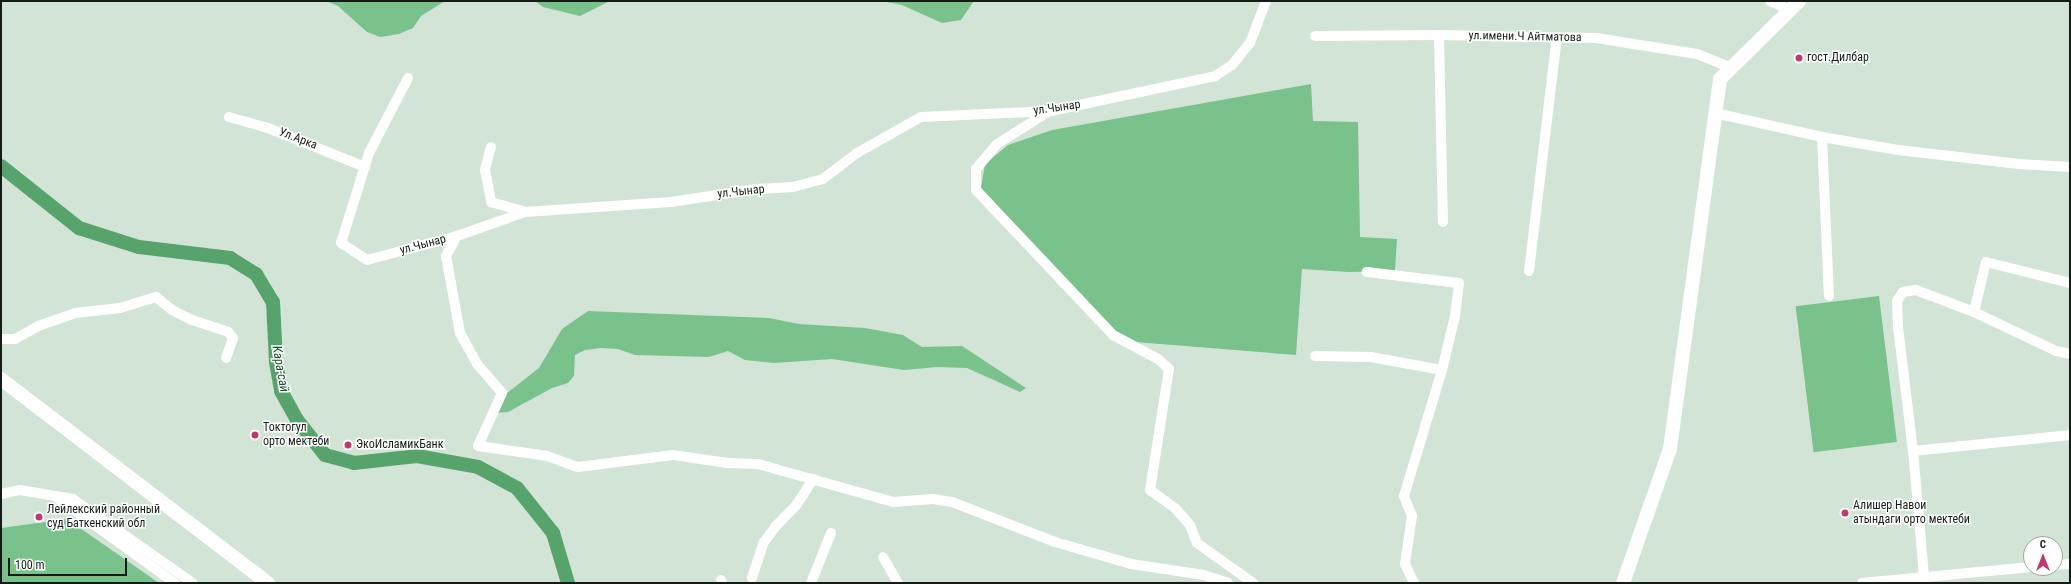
<!DOCTYPE html>
<meta charset="utf-8">
<style>
body{margin:0}
#map{position:relative;width:2071px;height:584px;overflow:hidden;background:#d2e4d5;font-family:"Roboto Condensed",sans-serif}
div>[style]{position:absolute}
[style*='--x']{left:calc(var(--x)*1px);top:calc(var(--y)*1px);width:calc(var(--w)*1px);rotate:calc(var(--a)*1deg)}
.green>*{inset:0;background:#7ac28c;transform-origin:0 0}
.river>*{height:14px;margin:-7px;padding:0 7px;transform-origin:7px;border-radius:7px;background:#56a46c}
.street>*{height:10px;margin:-5px;padding:0 5px;transform-origin:5px;border-radius:5px;background:#fff}
.secondary>*{height:14px;margin:-7px;padding:0 7px;transform-origin:7px;border-radius:7px;background:#fff}
.dots>*{width:11px;height:11px;translate:-50% -50%;box-sizing:border-box;border:2px solid #fff;border-radius:50%}
span{translate:-50% -50%;white-space:nowrap;text-align:center;line-height:1.15;-webkit-text-stroke:3px #fff;paint-order:stroke}
.street-label{font-size:12px;color:#151c17}
.poi-label{font-size:12px;color:#151c17}
.left{translate:0 -50%;text-align:left}
.water-label{font-size:13px;color:#17502a;font-style:italic}
.frame{position:absolute;inset:0;border:2px solid #151c17;pointer-events:none}
.north{position:absolute;left:2023px;top:536px;width:40px;height:40px;box-sizing:border-box;background:#fff;border:1px solid #a1a4a2;border-radius:50%;rotate:0deg;font-size:11px;font-weight:700;line-height:16px;text-align:center;color:#151c17}
.north::after{content:'';display:block;margin:auto;width:14px;height:18px;background:#c2376d;clip-path:polygon(50% 0,100% 100%,50% 72%,0 100%)}
.scale{position:absolute;left:8px;top:558px;width:119px;height:18px;box-sizing:border-box;border:2px solid #151c17;border-top:0;padding-left:5px;font-size:12px;line-height:14px;white-space:nowrap;color:#151c17;-webkit-text-stroke:3px #fff;paint-order:stroke}
</style>
<div id="map">
<div class="green">
<i style="clip-path:polygon(326px 1px,445px 1px,421px 16px,413px 28px,399px 34px,380px 37px,367px 32px,338px 6px)"></i>
<i style="clip-path:polygon(535px 1px,610px 1px,580px 16px,543px 7px)"></i>
<i style="clip-path:polygon(882px 1px,974px 1px,961px 20px,942px 23px,902px 5px)"></i>
<i style="clip-path:polygon(1311px 84px,1313px 121px,1358px 122px,1360px 237px,1397px 239px,1395px 271px,1348px 272px,1302px 269px,1296px 355px,1123px 341px,981px 188px,985px 164px,1008px 145px,1052px 130px)"></i>
<i style="left:1879px;top:296px;width:147px;height:84px;rotate:83deg"></i>
<i style="clip-path:polygon(588px 311px,769px 318px,799px 324px,865px 328px,903px 335px,922px 347px,962px 346px,1026px 388px,1020px 392px,967px 368px,938px 367px,904px 370px,832px 359px,774px 363px,745px 360px,728px 351px,709px 357px,635px 355px,618px 349px,601px 348px,585px 350px,575px 355px,574px 376px,568px 383px,552px 388px,508px 412px,494px 413px,498px 400px,539px 368px,562px 329px)"></i>
<i style="clip-path:polygon(67px 519px,159px 583px,1px 583px,1px 528px)"></i>
</div>
<div class="river">
<i style="--x:1;--y:166;--w:100;--a:38.5"></i>
<i style="--x:79;--y:228;--w:63;--a:17.6"></i>
<i style="--x:139;--y:247;--w:92;--a:6.9"></i>
<i style="--x:230;--y:258;--w:31;--a:32"></i>
<i style="--x:256;--y:274;--w:33;--a:59"></i>
<i style="--x:273;--y:302;--w:60;--a:87.1"></i>
<i style="--x:276;--y:362;--w:29;--a:80"></i>
<i style="--x:281;--y:391;--w:33;--a:61"></i>
<i style="--x:297;--y:420;--w:45;--a:51.3"></i>
<i style="--x:325;--y:455;--w:30;--a:15"></i>
<i style="--x:354;--y:463;--w:63;--a:-6.3"></i>
<i style="--x:417;--y:456;--w:62;--a:10.2"></i>
<i style="--x:478;--y:467;--w:44;--a:28.3"></i>
<i style="--x:517;--y:488;--w:58;--a:51.3"></i>
<i style="--x:553;--y:533;--w:52;--a:73.3"></i>
</div>
<div class="street">
<i style="--x:1770;--y:1;--w:22;--a:24"></i>
<i style="--x:1439;--y:35;--w:187;--a:88.8"></i>
<i style="--x:1315;--y:36;--w:124;--a:-0.5"></i>
<i style="--x:1439;--y:35;--w:157;--a:1.1"></i>
<i style="--x:1596;--y:38;--w:102;--a:9"></i>
<i style="--x:1697;--y:54;--w:37;--a:22"></i>
<i style="--x:408;--y:78;--w:85;--a:117.5"></i>
<i style="--x:369;--y:153;--w:94;--a:107.3"></i>
<i style="--x:341;--y:243;--w:31;--a:33"></i>
<i style="--x:367;--y:260;--w:93;--a:-14.9"></i>
<i style="--x:457;--y:236;--w:72;--a:-19.4"></i>
<i style="--x:525;--y:212;--w:146;--a:-3.9"></i>
<i style="--x:671;--y:202;--w:86;--a:-8.7"></i>
<i style="--x:756;--y:189;--w:37;--a:-3"></i>
<i style="--x:793;--y:187;--w:31;--a:-15"></i>
<i style="--x:823;--y:179;--w:43;--a:-37.4"></i>
<i style="--x:857;--y:153;--w:73;--a:-29.4"></i>
<i style="--x:921;--y:117;--w:130;--a:-2.6"></i>
<i style="--x:1051;--y:111;--w:168;--a:-12"></i>
<i style="--x:1215;--y:76;--w:20;--a:-33"></i>
<i style="--x:1232;--y:65;--w:28;--a:-51"></i>
<i style="--x:1250;--y:43;--w:45;--a:-69.1"></i>
<i style="--x:1048;--y:112;--w:60;--a:147.9"></i>
<i style="--x:997;--y:144;--w:33;--a:130"></i>
<i style="--x:976;--y:169;--w:21;--a:90"></i>
<i style="--x:976;--y:190;--w:199;--a:46.6"></i>
<i style="--x:1113;--y:335;--w:51;--a:28.1"></i>
<i style="--x:1158;--y:359;--w:15;--a:42"></i>
<i style="--x:1169;--y:369;--w:122;--a:98.9"></i>
<i style="--x:1150;--y:490;--w:32;--a:36"></i>
<i style="--x:1176;--y:509;--w:21;--a:49"></i>
<i style="--x:1190;--y:525;--w:19;--a:69"></i>
<i style="--x:1197;--y:543;--w:69;--a:35.5"></i>
<i style="--x:1715;--y:113;--w:110;--a:12.6"></i>
<i style="--x:1822;--y:137;--w:77;--a:9.7"></i>
<i style="--x:1898;--y:150;--w:122;--a:6.6"></i>
<i style="--x:2019;--y:164;--w:51;--a:3.4"></i>
<i style="--x:229;--y:117;--w:41;--a:15.8"></i>
<i style="--x:268;--y:128;--w:105;--a:21.9"></i>
<i style="--x:1822;--y:137;--w:159;--a:87.5"></i>
<i style="--x:491;--y:147;--w:24;--a:105"></i>
<i style="--x:485;--y:170;--w:33;--a:79"></i>
<i style="--x:491;--y:202;--w:35;--a:16"></i>
<i style="--x:457;--y:236;--w:23;--a:119"></i>
<i style="--x:446;--y:256;--w:78;--a:79.7"></i>
<i style="--x:460;--y:333;--w:35;--a:61"></i>
<i style="--x:477;--y:364;--w:38;--a:49"></i>
<i style="--x:502;--y:393;--w:58;--a:114.4"></i>
<i style="--x:478;--y:446;--w:70;--a:8.2"></i>
<i style="--x:547;--y:456;--w:33;--a:20"></i>
<i style="--x:578;--y:467;--w:96;--a:-7.2"></i>
<i style="--x:673;--y:455;--w:55;--a:8.4"></i>
<i style="--x:727;--y:463;--w:31;--a:2"></i>
<i style="--x:758;--y:464;--w:140;--a:15.7"></i>
<i style="--x:893;--y:502;--w:40;--a:-4.3"></i>
<i style="--x:933;--y:499;--w:19;--a:9"></i>
<i style="--x:952;--y:502;--w:110;--a:21.2"></i>
<i style="--x:1055;--y:542;--w:79;--a:16.1"></i>
<i style="--x:1131;--y:564;--w:74;--a:8.6"></i>
<i style="--x:1204;--y:575;--w:25;--a:18"></i>
<i style="--x:1529;--y:271;--w:236;--a:-83.2"></i>
<i style="--x:1974;--y:312;--w:51;--a:-76.5"></i>
<i style="--x:1986;--y:262;--w:87;--a:14"></i>
<i style="--x:1;--y:339;--w:14;--a:0"></i>
<i style="--x:15;--y:339;--w:26;--a:-29"></i>
<i style="--x:38;--y:326;--w:39;--a:-19"></i>
<i style="--x:75;--y:313;--w:45;--a:-6.3"></i>
<i style="--x:120;--y:308;--w:38;--a:-17"></i>
<i style="--x:156;--y:297;--w:21;--a:39"></i>
<i style="--x:172;--y:310;--w:22;--a:27"></i>
<i style="--x:192;--y:320;--w:38;--a:18"></i>
<i style="--x:228;--y:332;--w:8;--a:50"></i>
<i style="--x:233;--y:338;--w:21;--a:109"></i>
<i style="--x:1315;--y:356;--w:56;--a:1"></i>
<i style="--x:1371;--y:357;--w:72;--a:10.4"></i>
<i style="--x:1442;--y:370;--w:56;--a:-76.5"></i>
<i style="--x:1455;--y:316;--w:33;--a:-83"></i>
<i style="--x:1459;--y:283;--w:93;--a:-173.2"></i>
<i style="--x:1913;--y:451;--w:158;--a:-5.8"></i>
<i style="--x:1;--y:494;--w:19;--a:-12"></i>
<i style="--x:20;--y:490;--w:54;--a:9.6"></i>
<i style="--x:73;--y:499;--w:146;--a:35"></i>
<i style="--x:56;--y:497;--w:147;--a:35.9"></i>
<i style="--x:883;--y:557;--w:30;--a:60"></i>
<i style="--x:2055;--y:565;--w:15;--a:-4"></i>
<i style="--x:1924;--y:576;--w:125;--a:-95"></i>
<i style="--x:1913;--y:451;--w:125;--a:-96.9"></i>
<i style="--x:1898;--y:327;--w:26;--a:-92"></i>
<i style="--x:1897;--y:301;--w:11;--a:-56"></i>
<i style="--x:1903;--y:292;--w:13;--a:-9"></i>
<i style="--x:1916;--y:290;--w:62;--a:20.8"></i>
<i style="--x:1974;--y:312;--w:91;--a:25.4"></i>
<i style="--x:2056;--y:351;--w:14;--a:12"></i>
<i style="--x:752;--y:578;--w:38;--a:-72"></i>
<i style="--x:764;--y:542;--w:20;--a:-53"></i>
<i style="--x:776;--y:526;--w:30;--a:-46"></i>
<i style="--x:797;--y:504;--w:30;--a:-57"></i>
<i style="--x:721;--y:580;--w:3;--a:72"></i>
<i style="--x:811;--y:583;--w:54;--a:-68.2"></i>
<i style="--x:1414;--y:583;--w:21;--a:-115"></i>
<i style="--x:1405;--y:564;--w:49;--a:-81.7"></i>
<i style="--x:1412;--y:516;--w:22;--a:-112"></i>
<i style="--x:1404;--y:496;--w:132;--a:-73.2"></i>
<i style="--x:1862;--y:583;--w:170;--a:-5.4"></i>
</div>
<div class="secondary">
<i style="--x:1;--y:379;--w:336;--a:37.4"></i>
<i style="--x:1623;--y:583;--w:142;--a:-70.7"></i>
<i style="--x:1670;--y:449;--w:373;--a:-82.3"></i>
<i style="--x:1720;--y:79;--w:111;--a:-44.6"></i>
</div>
<div class="dots">
<i style="left:1799px;top:58px;background:#c2376d"></i>
<i style="left:255px;top:435px;background:#c2376d"></i>
<i style="left:348px;top:445px;background:#c2376d"></i>
<i style="left:1845px;top:513px;background:#c2376d"></i>
<i style="left:39px;top:517px;background:#c2376d"></i>
</div>
<div class="street-label">
<span style="left:1525px;top:37px;rotate:1deg">ул.имени.Ч Айтматова</span>
<span style="left:1057px;top:108px;rotate:-8deg">ул.Чынар</span>
<span style="left:298px;top:139px;rotate:21deg">Ул.Арка</span>
<span style="left:741px;top:192px;rotate:-6deg">ул.Чынар</span>
<span style="left:423px;top:245px;rotate:-15deg">ул.Чынар</span>
</div>
<div class="poi-label">
<span class="left" style="left:1807px;top:58px">гост.Дилбар</span>
<span class="left" style="left:263px;top:435px">Токтогул<br>орто мектеби</span>
<span class="left" style="left:356px;top:445px">ЭкоИсламикБанк</span>
<span class="left" style="left:1853px;top:513px">Алишер Навои<br>атындаги орто мектеби</span>
<span class="left" style="left:47px;top:517px">Лейлекский районный<br>суд Баткенский обл</span>
</div>
<div class="water-label">
<span style="left:280px;top:369px;rotate:80deg">Кара-сай</span>
</div>
<div class="frame"></div>
<div class="north">С</div>
<div class="scale">100 m</div>
</div>
